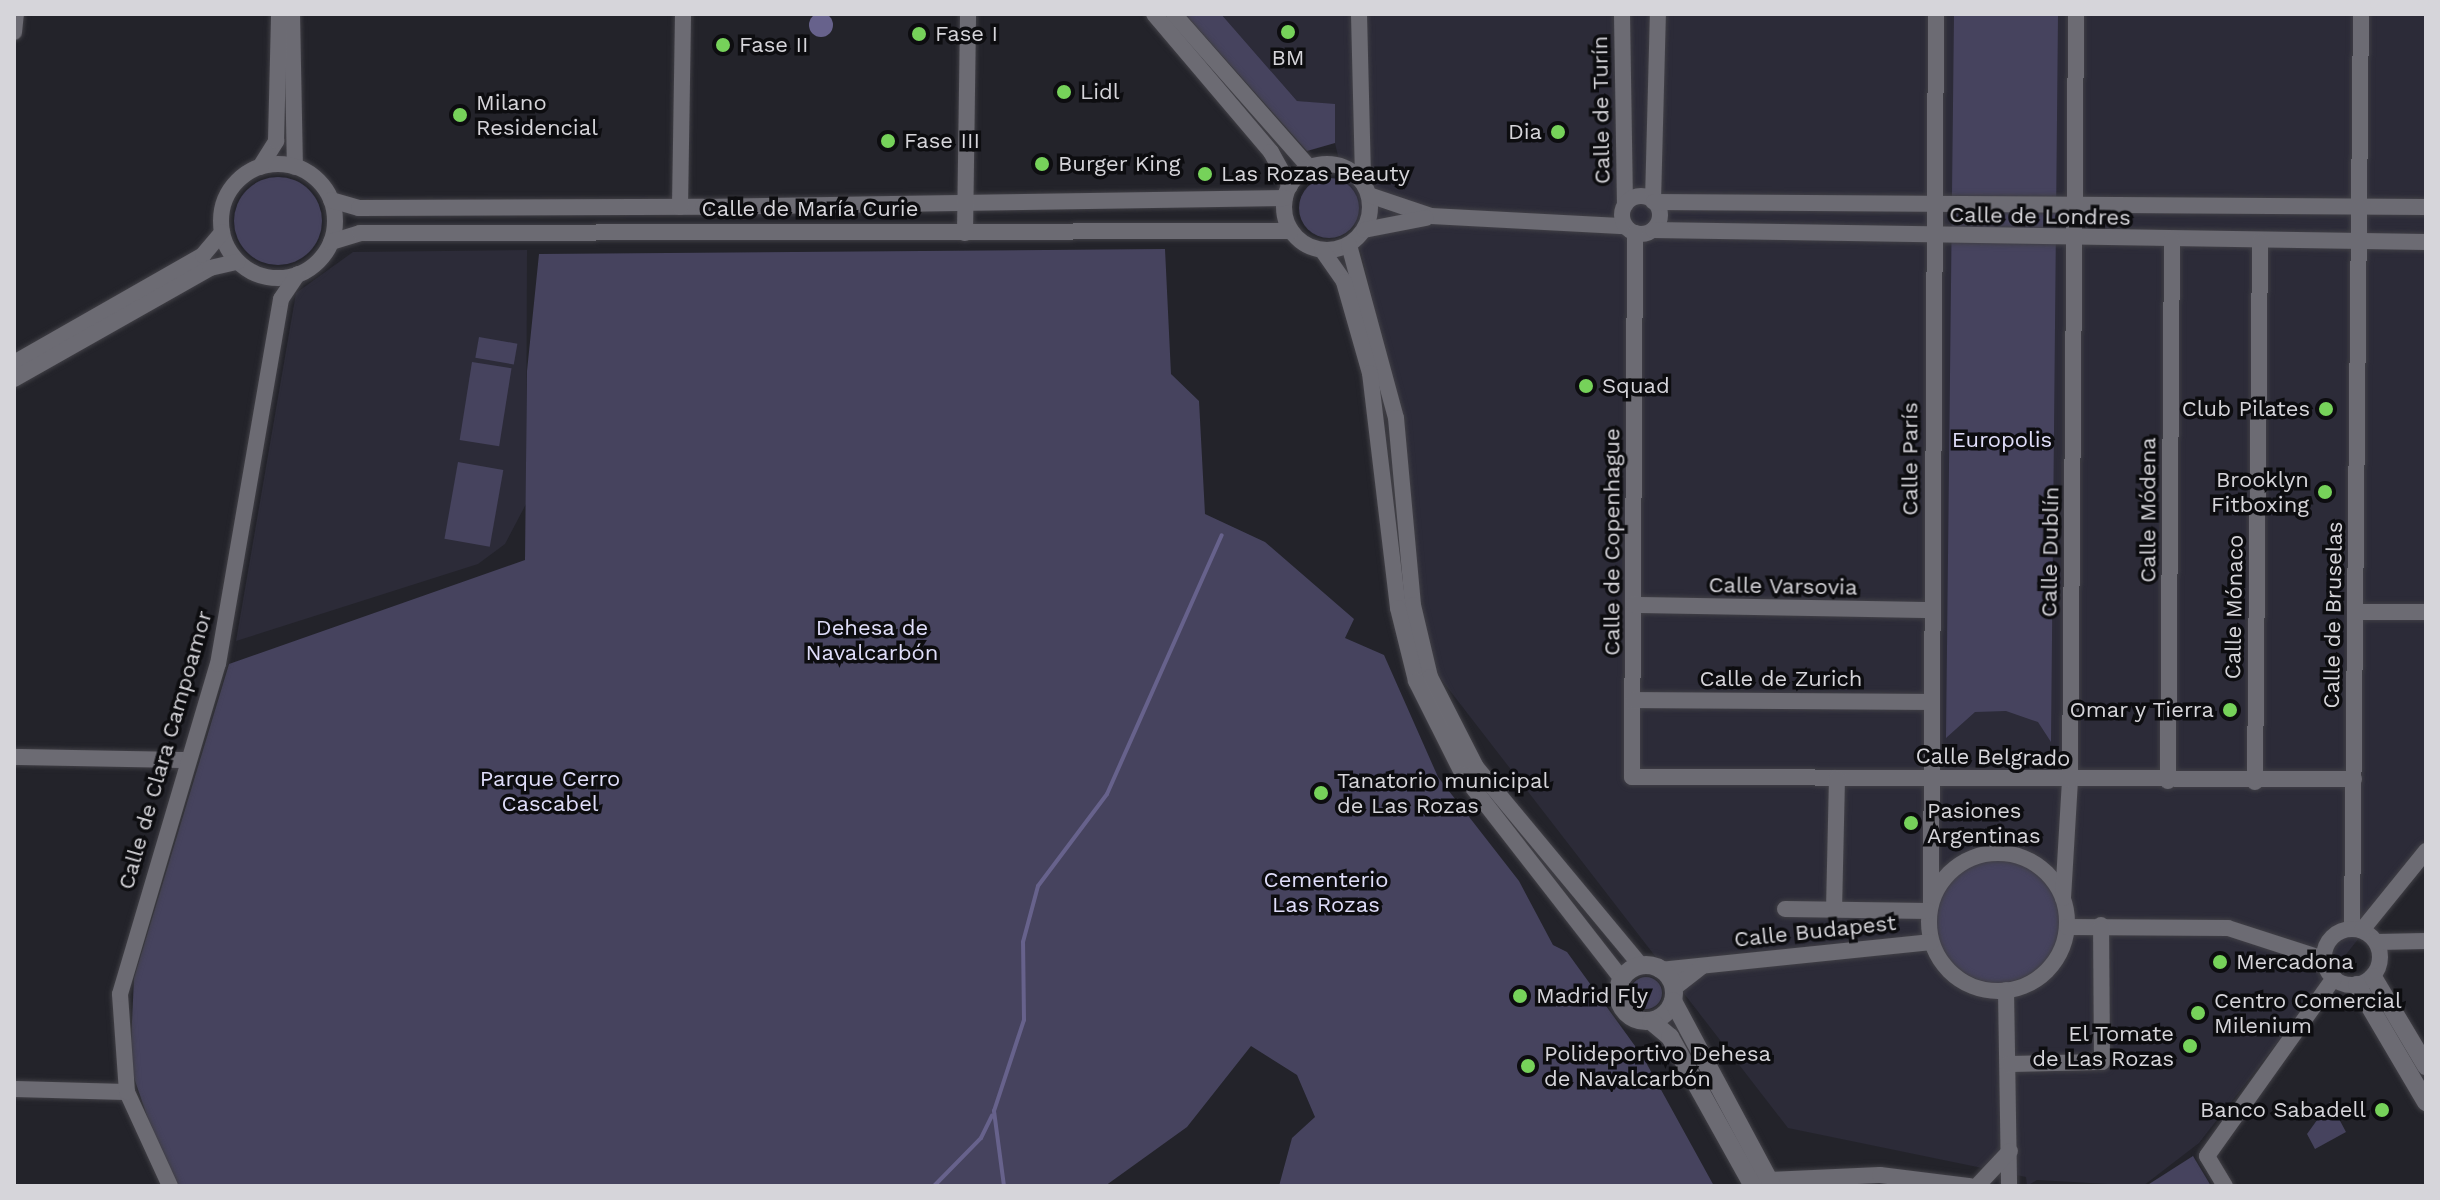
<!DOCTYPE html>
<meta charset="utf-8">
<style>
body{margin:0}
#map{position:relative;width:2440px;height:1200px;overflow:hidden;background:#23232a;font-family:"Work Sans",sans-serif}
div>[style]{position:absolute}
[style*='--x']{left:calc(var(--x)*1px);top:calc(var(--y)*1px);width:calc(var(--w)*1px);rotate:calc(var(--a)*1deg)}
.built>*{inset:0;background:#2c2b38}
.green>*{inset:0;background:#46435e;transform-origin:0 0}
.round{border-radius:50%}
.water>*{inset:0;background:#67628c}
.stream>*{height:4px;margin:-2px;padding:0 2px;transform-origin:2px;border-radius:2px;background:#67628c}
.roads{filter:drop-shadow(0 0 2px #414046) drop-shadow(0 0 2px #414046)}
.minor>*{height:16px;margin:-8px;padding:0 8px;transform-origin:8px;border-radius:8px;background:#6c6b73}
.minor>.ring{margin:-8px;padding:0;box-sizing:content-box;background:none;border:16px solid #6c6b73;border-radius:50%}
.tertiary>*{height:18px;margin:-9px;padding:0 9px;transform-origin:9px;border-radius:9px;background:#6c6b73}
.tertiary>.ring{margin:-9px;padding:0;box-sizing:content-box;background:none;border:18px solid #6c6b73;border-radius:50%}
.dots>*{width:22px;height:22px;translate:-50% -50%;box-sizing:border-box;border:4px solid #0d0d10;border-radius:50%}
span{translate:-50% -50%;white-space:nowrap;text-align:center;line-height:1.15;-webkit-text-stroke:7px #0d0d10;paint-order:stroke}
.poi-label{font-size:22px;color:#d6d5da}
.left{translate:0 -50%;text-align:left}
.right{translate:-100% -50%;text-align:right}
.street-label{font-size:22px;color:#d6d5da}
.park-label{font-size:22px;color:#e0defa}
.frame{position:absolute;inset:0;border:16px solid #d6d5da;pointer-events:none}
</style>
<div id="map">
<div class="built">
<i style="clip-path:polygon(1221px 14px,2426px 14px,2426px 852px,2199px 1143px,2143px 1186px,2037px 1180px,2027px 1186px,2026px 1177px,1788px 1128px,1427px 661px,1391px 378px,1335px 143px,1335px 105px,1297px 101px)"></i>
<i style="clip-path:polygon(527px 250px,526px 504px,505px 544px,478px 564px,236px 641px,296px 293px,353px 252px)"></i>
</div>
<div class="green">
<i style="clip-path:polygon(1185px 14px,1221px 14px,1297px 101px,1335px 104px,1335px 143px,1307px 151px)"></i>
<i style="clip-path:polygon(1954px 14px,2058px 14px,2051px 742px,2038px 722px,2006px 711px,1975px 712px,1946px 738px)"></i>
<i class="round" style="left:234px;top:177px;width:88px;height:88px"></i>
<i class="round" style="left:1299px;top:178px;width:60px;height:60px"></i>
<i style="clip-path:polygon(1165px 249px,1171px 374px,1199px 401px,1205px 514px,1265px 542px,1354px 619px,1345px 638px,1384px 655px,1438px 777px,1519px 881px,1553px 945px,1567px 952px,1643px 1057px,1714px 1186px,1279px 1186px,1292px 1138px,1315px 1117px,1297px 1075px,1251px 1046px,1187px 1127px,1105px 1186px,178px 1186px,165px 1169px,130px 1066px,134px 978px,229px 664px,525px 560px,527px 371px,539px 254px)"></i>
<i style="left:479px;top:337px;width:39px;height:21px;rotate:10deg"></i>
<i style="left:472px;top:362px;width:40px;height:79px;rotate:9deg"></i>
<i style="left:458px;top:462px;width:46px;height:78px;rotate:10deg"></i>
<i class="round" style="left:1936px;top:859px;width:124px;height:124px"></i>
<i class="round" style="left:1630px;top:977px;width:32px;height:32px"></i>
<i style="clip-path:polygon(2330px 1102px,2346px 1132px,2315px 1149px,2307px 1134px)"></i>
<i style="clip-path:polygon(2193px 1156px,2211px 1186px,2146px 1186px)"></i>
</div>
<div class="water">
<i class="round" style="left:809px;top:13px;width:24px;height:24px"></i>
</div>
<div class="stream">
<i style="--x:934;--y:1186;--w:67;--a:-45.6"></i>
<i style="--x:981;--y:1138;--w:25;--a:-64"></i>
<i style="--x:1004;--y:1186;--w:76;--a:-97.6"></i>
<i style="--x:994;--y:1111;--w:96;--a:-71.8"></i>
<i style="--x:1024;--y:1020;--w:78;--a:-90.7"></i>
<i style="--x:1023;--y:942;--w:58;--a:-75"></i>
<i style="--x:1038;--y:886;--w:115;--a:-53.1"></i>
<i style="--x:1107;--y:794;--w:283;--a:-66.1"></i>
</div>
<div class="roads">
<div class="minor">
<i style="--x:292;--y:14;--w:153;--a:88.9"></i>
<i style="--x:1154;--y:14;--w:181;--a:49.7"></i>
<i style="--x:1271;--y:152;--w:39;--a:61"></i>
<i style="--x:1174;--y:14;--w:205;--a:48.6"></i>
<i style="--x:1359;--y:14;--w:169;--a:88.6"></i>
<i style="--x:1622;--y:14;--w:191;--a:89.1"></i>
<i style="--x:14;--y:32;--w:18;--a:-84"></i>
<i class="ring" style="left:1284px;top:164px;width:70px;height:70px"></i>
<i class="ring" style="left:221px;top:164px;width:98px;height:98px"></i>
<i style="--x:260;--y:167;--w:31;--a:-58"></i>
<i style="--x:276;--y:141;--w:127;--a:-88.6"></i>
<i style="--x:1369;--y:195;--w:65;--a:18.7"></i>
<i style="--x:1431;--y:216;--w:194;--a:3"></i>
<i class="ring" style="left:1622px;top:196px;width:22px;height:22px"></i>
<i style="--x:331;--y:200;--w:29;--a:16"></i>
<i style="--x:359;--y:208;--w:344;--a:-0.2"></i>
<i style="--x:703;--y:207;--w:582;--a:-0.89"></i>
<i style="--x:1653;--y:201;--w:187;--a:-88.5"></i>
<i style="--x:1654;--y:202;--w:772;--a:0.37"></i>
<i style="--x:680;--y:207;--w:193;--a:-89.1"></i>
<i style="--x:1364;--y:230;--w:63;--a:-11"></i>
<i style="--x:1653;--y:230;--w:773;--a:0.89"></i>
<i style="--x:965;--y:233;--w:219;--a:-89.2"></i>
<i style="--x:1635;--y:233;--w:544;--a:90.32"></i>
<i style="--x:1632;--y:777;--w:722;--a:0.16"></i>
<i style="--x:331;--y:242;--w:30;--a:-17"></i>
<i style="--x:360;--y:233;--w:931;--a:-0.12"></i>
<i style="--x:1349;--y:245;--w:179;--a:74.8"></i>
<i style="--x:1396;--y:418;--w:188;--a:84.8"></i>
<i style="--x:1413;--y:605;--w:74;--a:76.7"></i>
<i style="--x:1430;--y:677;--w:101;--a:62.9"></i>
<i style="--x:1476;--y:767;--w:259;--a:50.3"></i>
<i style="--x:1322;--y:250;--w:39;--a:55"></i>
<i style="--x:1344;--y:282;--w:95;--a:74.1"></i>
<i style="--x:1370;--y:373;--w:237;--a:83.2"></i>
<i style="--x:1398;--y:608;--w:75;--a:76.1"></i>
<i style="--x:1416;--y:681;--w:105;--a:63.4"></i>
<i style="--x:1463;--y:775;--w:259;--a:52.1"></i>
<i style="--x:14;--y:363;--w:218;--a:-29.7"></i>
<i style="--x:203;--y:255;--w:30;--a:-50"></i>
<i style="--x:14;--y:379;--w:225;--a:-29.5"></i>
<i style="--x:210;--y:268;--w:28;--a:-13"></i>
<i style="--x:1634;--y:605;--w:297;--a:1"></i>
<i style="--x:2355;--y:612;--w:71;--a:0"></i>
<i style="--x:1633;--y:700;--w:296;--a:0.4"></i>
<i style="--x:14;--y:757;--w:173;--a:1"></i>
<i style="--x:2168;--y:781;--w:541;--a:-89.58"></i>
<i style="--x:2255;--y:782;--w:541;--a:-89.47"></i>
<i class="ring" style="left:1929px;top:853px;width:122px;height:122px"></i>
<i style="--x:2063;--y:898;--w:118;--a:-86.6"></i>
<i style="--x:2070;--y:780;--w:766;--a:-89.55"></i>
<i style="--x:1931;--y:903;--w:889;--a:-89.68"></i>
<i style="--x:1785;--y:909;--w:144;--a:0.8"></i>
<i style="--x:1834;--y:910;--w:132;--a:-88.7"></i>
<i style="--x:2067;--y:927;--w:161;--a:0.4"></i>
<i style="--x:2228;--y:928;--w:101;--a:17.9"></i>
<i style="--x:2352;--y:928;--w:914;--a:-89.44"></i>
<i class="ring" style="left:2324px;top:929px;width:40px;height:40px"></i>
<i style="--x:2362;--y:930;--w:102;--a:-51"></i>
<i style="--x:2377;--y:942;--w:49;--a:-1.2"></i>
<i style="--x:1660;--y:970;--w:273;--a:-5.9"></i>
<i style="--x:1673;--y:989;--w:37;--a:-38"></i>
<i style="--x:2006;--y:990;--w:196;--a:89.1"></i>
<i style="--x:2008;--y:1064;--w:94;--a:-1.2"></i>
<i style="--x:2102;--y:1062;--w:137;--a:-90.4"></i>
<i style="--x:14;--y:1089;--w:113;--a:1.5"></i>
<i style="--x:1769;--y:1180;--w:111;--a:-2.6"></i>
<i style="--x:1880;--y:1175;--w:91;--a:7"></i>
<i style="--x:170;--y:1186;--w:103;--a:-114.6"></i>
<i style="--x:127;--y:1092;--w:98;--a:-94.1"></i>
<i style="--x:120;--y:994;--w:344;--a:-73.5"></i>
<i style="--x:218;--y:664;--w:370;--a:-80.2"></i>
<i style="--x:281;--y:299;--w:30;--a:-56"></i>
<i style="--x:1977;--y:1186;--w:48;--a:-46.7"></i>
<i style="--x:2225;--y:1186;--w:35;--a:-121"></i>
<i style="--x:2207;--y:1156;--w:219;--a:-54.5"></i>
</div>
<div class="tertiary">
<i class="ring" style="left:1618px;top:965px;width:38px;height:38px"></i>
<i style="--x:2373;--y:977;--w:104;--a:59.2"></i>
<i style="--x:2357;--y:985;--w:136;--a:59.5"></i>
<i style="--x:1673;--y:1001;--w:210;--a:61.8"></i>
<i style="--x:1651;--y:1021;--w:25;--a:40"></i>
<i style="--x:1670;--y:1037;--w:171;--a:60.9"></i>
</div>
</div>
<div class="dots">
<i style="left:1288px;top:32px;background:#76d25a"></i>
<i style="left:919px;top:34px;background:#76d25a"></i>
<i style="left:723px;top:45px;background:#76d25a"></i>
<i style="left:1064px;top:92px;background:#76d25a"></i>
<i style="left:460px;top:115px;background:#76d25a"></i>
<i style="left:1558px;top:132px;background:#76d25a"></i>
<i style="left:888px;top:141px;background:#76d25a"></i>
<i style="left:1042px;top:164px;background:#76d25a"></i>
<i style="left:1205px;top:174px;background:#76d25a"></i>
<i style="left:1586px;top:386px;background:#76d25a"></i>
<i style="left:2326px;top:409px;background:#76d25a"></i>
<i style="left:2325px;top:492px;background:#76d25a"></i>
<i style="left:2230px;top:710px;background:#76d25a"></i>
<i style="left:1321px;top:793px;background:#76d25a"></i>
<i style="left:1911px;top:823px;background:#76d25a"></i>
<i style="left:2220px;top:962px;background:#76d25a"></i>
<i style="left:1520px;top:996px;background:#76d25a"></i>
<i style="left:2198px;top:1013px;background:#76d25a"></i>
<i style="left:2190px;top:1046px;background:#76d25a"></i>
<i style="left:1528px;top:1066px;background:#76d25a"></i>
<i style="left:2382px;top:1110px;background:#76d25a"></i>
</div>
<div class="poi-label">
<span class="left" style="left:935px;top:34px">Fase I</span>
<span class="left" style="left:739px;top:45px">Fase II</span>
<span style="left:1288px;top:58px">BM</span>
<span class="left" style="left:1080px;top:92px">Lidl</span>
<span class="left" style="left:476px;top:115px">Milano<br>Residencial</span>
<span class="right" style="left:1542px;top:132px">Dia</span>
<span class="left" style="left:904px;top:141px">Fase III</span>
<span class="left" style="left:1058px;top:164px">Burger King</span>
<span class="left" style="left:1221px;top:174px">Las Rozas Beauty</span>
<span class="left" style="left:1602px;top:386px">Squad</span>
<span class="right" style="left:2310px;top:409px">Club Pilates</span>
<span class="right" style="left:2309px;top:492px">Brooklyn<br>Fitboxing</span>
<span class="right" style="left:2214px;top:710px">Omar y Tierra</span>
<span class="left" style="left:1337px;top:793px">Tanatorio municipal<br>de Las Rozas</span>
<span class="left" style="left:1927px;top:823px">Pasiones<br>Argentinas</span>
<span class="left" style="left:2236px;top:962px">Mercadona</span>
<span class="left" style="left:1536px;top:996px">Madrid Fly</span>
<span class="left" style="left:2214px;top:1013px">Centro Comercial<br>Milenium</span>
<span class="right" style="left:2174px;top:1046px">El Tomate<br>de Las Rozas</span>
<span class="left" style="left:1544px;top:1066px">Polideportivo Dehesa<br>de Navalcarbón</span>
<span class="right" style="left:2366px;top:1110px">Banco Sabadell</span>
</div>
<div class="street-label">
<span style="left:1601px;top:110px;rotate:-91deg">Calle de Turín</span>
<span style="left:810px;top:209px">Calle de María Curie</span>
<span style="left:2040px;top:216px;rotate:1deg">Calle de Londres</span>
<span style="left:1910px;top:459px;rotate:-90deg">Calle París</span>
<span style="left:2148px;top:510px;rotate:-90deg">Calle Módena</span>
<span style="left:1612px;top:542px;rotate:-90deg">Calle de Copenhague</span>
<span style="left:2050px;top:552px;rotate:-89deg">Calle Dublín</span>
<span style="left:1783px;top:586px;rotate:1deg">Calle Varsovia</span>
<span style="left:2234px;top:607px;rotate:-89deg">Calle Mónaco</span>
<span style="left:2333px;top:615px;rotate:-89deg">Calle de Bruselas</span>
<span style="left:1781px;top:679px">Calle de Zurich</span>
<span style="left:165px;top:750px;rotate:-74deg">Calle de Clara Campoamor</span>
<span style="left:1993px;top:757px;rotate:1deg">Calle Belgrado</span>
<span style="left:1815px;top:931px;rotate:-6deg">Calle Budapest</span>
</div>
<div class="park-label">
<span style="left:2002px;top:440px">Europolis</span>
<span style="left:872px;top:640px">Dehesa de<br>Navalcarbón</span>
<span style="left:550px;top:791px">Parque Cerro<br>Cascabel</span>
<span style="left:1326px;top:892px">Cementerio<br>Las Rozas</span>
</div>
<div class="frame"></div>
</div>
